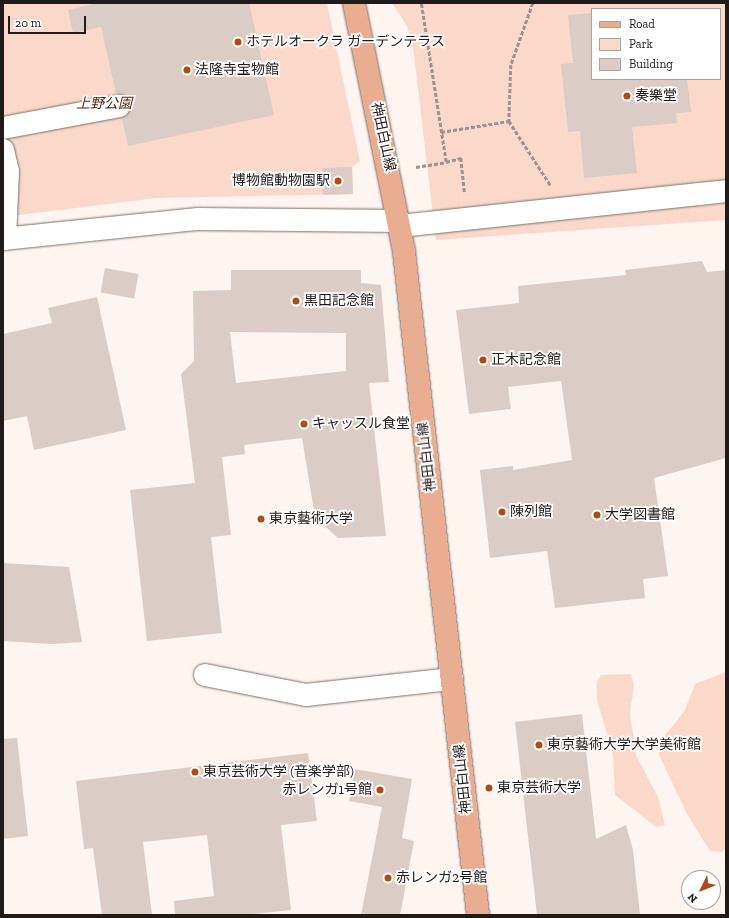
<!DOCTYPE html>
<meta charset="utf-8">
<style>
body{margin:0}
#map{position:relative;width:729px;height:918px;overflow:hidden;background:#fef4f0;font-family:"Zilla Slab","Noto Sans JP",serif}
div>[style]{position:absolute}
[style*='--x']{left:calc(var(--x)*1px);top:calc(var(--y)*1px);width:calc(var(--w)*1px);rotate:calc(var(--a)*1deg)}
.green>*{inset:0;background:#fad9cb}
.building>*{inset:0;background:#dbccc6;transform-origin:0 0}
.path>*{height:2.5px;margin-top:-1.25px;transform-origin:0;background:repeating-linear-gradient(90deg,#9b9390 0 4px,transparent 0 6px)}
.roads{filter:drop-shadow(0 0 1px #7d6f6a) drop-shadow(0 0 1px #7d6f6a)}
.minor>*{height:22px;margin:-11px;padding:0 11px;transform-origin:11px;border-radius:11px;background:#fff}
.major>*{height:22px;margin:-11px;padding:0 11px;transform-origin:11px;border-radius:11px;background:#e9ad92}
.dots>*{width:11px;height:11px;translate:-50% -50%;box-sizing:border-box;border:2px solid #fff;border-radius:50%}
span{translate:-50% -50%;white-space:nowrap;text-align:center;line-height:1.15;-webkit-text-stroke:3.5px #fff;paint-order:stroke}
.poi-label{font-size:14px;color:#201a18}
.left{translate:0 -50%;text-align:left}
.right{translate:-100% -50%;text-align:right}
.park-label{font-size:14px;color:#511d02;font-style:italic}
.street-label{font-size:14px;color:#201a18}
.frame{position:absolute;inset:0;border:4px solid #201a18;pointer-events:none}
.legend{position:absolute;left:591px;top:8px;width:130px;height:72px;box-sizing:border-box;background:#fff;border:1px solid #a6a3a3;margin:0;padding:5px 7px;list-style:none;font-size:12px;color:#201a18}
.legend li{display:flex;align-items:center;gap:8px;height:20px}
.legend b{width:20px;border:1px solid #a6a3a3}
.north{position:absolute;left:681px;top:870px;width:40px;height:40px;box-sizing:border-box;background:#fff;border:1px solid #a6a3a3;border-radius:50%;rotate:227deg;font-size:11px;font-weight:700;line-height:16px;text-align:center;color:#201a18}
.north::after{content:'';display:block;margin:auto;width:14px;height:18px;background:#ae4a14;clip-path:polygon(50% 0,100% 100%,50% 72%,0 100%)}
.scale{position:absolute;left:8px;top:16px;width:78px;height:18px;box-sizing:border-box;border:2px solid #201a18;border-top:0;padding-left:5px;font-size:12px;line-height:14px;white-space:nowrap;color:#201a18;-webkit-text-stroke:3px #fff;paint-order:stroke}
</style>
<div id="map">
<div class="green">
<i style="clip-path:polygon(3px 3px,327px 3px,360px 161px,352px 167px,353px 194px,157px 198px,3px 217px)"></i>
<i style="clip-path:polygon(evenodd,392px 3px,726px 3px,726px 220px,436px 240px,413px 47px,407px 26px,392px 3px,592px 9px,720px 9px,720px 79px,592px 79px,592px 9px)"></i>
<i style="clip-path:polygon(726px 672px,726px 849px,722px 852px,710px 851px,687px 814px,659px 755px,658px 745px,685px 710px,695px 684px)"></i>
<i style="clip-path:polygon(631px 674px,634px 686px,630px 713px,636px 755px,658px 797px,665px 825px,656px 827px,615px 795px,613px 754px,597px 700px,597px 682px,601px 675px)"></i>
</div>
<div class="building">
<i style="clip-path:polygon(98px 3px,249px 3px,274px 115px,128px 146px,122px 118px,131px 110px,131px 103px,123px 94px,116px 94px,101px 27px,73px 33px,68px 10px)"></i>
<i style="clip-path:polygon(592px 13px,592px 79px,687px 79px,691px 112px,676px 113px,677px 123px,632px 127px,637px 173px,584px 178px,580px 131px,568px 132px,561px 64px,573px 63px,568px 15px)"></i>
<i style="left:352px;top:167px;width:27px;height:30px;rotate:88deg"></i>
<i style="clip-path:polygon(702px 261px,707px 272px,726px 270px,726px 458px,654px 478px,668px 576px,643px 579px,645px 598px,555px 608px,547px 551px,490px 558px,480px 470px,513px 466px,513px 470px,572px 460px,561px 381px,508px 387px,511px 409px,469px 414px,456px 310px,519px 303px,518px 286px,626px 275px,625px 270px)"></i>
<i style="left:105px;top:268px;width:34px;height:25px;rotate:10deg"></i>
<i style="clip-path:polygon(evenodd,231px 270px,361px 270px,361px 283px,381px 285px,389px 382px,369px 383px,386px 536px,338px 538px,315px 517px,302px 438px,244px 445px,245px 454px,222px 457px,231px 535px,211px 537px,222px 633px,147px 641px,130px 490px,195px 483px,181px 374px,194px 361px,193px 291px,231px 290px,231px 270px,230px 332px,346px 333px,346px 371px,236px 383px,230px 332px)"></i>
<i style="clip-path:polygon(97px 297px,126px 430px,34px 450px,27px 416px,3px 421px,3px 334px,52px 323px,48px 308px)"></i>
<i style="clip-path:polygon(3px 563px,69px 567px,82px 642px,52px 644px,3px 641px)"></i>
<i style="clip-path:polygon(582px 714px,596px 839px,626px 825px,633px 850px,640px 915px,537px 915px,515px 722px)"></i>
<i style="clip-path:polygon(17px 738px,28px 836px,3px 839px,3px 739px)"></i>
<i style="clip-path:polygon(308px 753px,317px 821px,281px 825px,291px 910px,245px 915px,175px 915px,174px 901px,214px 896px,207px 835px,143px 842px,152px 915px,102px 915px,93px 848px,84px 849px,76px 781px)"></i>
<i style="clip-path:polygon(354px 769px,412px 779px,402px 838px,414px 841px,400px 915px,361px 915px,382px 807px,349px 801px)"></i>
</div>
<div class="path">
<i style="--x:533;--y:3;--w:66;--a:109.5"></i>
<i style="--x:511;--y:65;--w:56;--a:92"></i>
<i style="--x:509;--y:121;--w:77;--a:57.1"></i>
<i style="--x:441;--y:132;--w:69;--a:-9.2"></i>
<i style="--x:446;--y:162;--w:16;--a:-15"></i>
<i style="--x:461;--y:158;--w:36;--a:84"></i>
<i style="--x:416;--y:167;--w:30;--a:-9"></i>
<i style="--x:446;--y:162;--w:161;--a:-98.9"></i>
</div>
<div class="roads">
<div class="minor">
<i style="--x:3;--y:128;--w:118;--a:-10.7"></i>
<i style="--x:3;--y:150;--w:22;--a:77"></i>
<i style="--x:8;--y:171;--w:68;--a:92.5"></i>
<i style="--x:400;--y:226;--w:328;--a:-6.1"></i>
<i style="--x:3;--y:239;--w:196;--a:-5.9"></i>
<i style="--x:198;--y:219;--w:202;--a:0.6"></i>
<i style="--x:205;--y:675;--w:103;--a:11.2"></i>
<i style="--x:306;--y:695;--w:147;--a:-6.3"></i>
</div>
<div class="major">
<i style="--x:354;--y:3;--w:254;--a:78.6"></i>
<i style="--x:404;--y:252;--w:667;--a:83.63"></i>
</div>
</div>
<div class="dots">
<i style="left:238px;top:42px;background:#ae4a14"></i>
<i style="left:187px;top:70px;background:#ae4a14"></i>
<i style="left:627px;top:96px;background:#ae4a14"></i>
<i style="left:338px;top:181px;background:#ae4a14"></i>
<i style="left:296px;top:301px;background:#ae4a14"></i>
<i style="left:483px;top:360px;background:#ae4a14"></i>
<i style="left:304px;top:424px;background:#ae4a14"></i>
<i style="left:502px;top:512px;background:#ae4a14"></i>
<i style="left:597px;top:515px;background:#ae4a14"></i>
<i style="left:261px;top:519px;background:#ae4a14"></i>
<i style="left:539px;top:745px;background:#ae4a14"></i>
<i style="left:195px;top:772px;background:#ae4a14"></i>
<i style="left:489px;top:788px;background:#ae4a14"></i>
<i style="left:380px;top:790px;background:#ae4a14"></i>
<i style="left:388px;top:878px;background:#ae4a14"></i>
</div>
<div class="poi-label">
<span class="left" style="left:246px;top:42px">ホテルオークラ ガーデンテラス</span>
<span class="left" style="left:195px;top:70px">法隆寺宝物館</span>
<span class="left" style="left:635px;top:96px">奏樂堂</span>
<span class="right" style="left:330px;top:181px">博物館動物園駅</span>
<span class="left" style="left:304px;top:301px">黒田記念館</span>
<span class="left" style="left:491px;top:360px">正木記念館</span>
<span class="left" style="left:312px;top:424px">キャッスル食堂</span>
<span class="left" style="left:510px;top:512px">陳列館</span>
<span class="left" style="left:605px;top:515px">大学図書館</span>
<span class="left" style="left:269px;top:519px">東京藝術大学</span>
<span class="left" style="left:547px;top:745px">東京藝術大学大学美術館</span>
<span class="left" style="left:203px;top:772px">東京芸術大学 (音楽学部)</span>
<span class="left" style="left:497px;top:788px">東京芸術大学</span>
<span class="right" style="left:372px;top:790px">赤レンガ1号館</span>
<span class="left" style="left:396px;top:878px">赤レンガ2号館</span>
</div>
<div class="park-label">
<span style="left:104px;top:104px">上野公園</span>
</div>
<div class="street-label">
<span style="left:383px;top:137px;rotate:78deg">神田白山線</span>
<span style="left:427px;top:457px;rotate:-97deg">神田白山線</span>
<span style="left:463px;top:779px;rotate:-96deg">神田白山線</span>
</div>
<div class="frame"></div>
<ul class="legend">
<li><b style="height:5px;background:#e9ad92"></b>Road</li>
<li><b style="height:11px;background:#fad9cb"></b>Park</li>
<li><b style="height:11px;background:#dbccc6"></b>Building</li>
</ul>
<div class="north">N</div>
<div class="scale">20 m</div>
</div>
